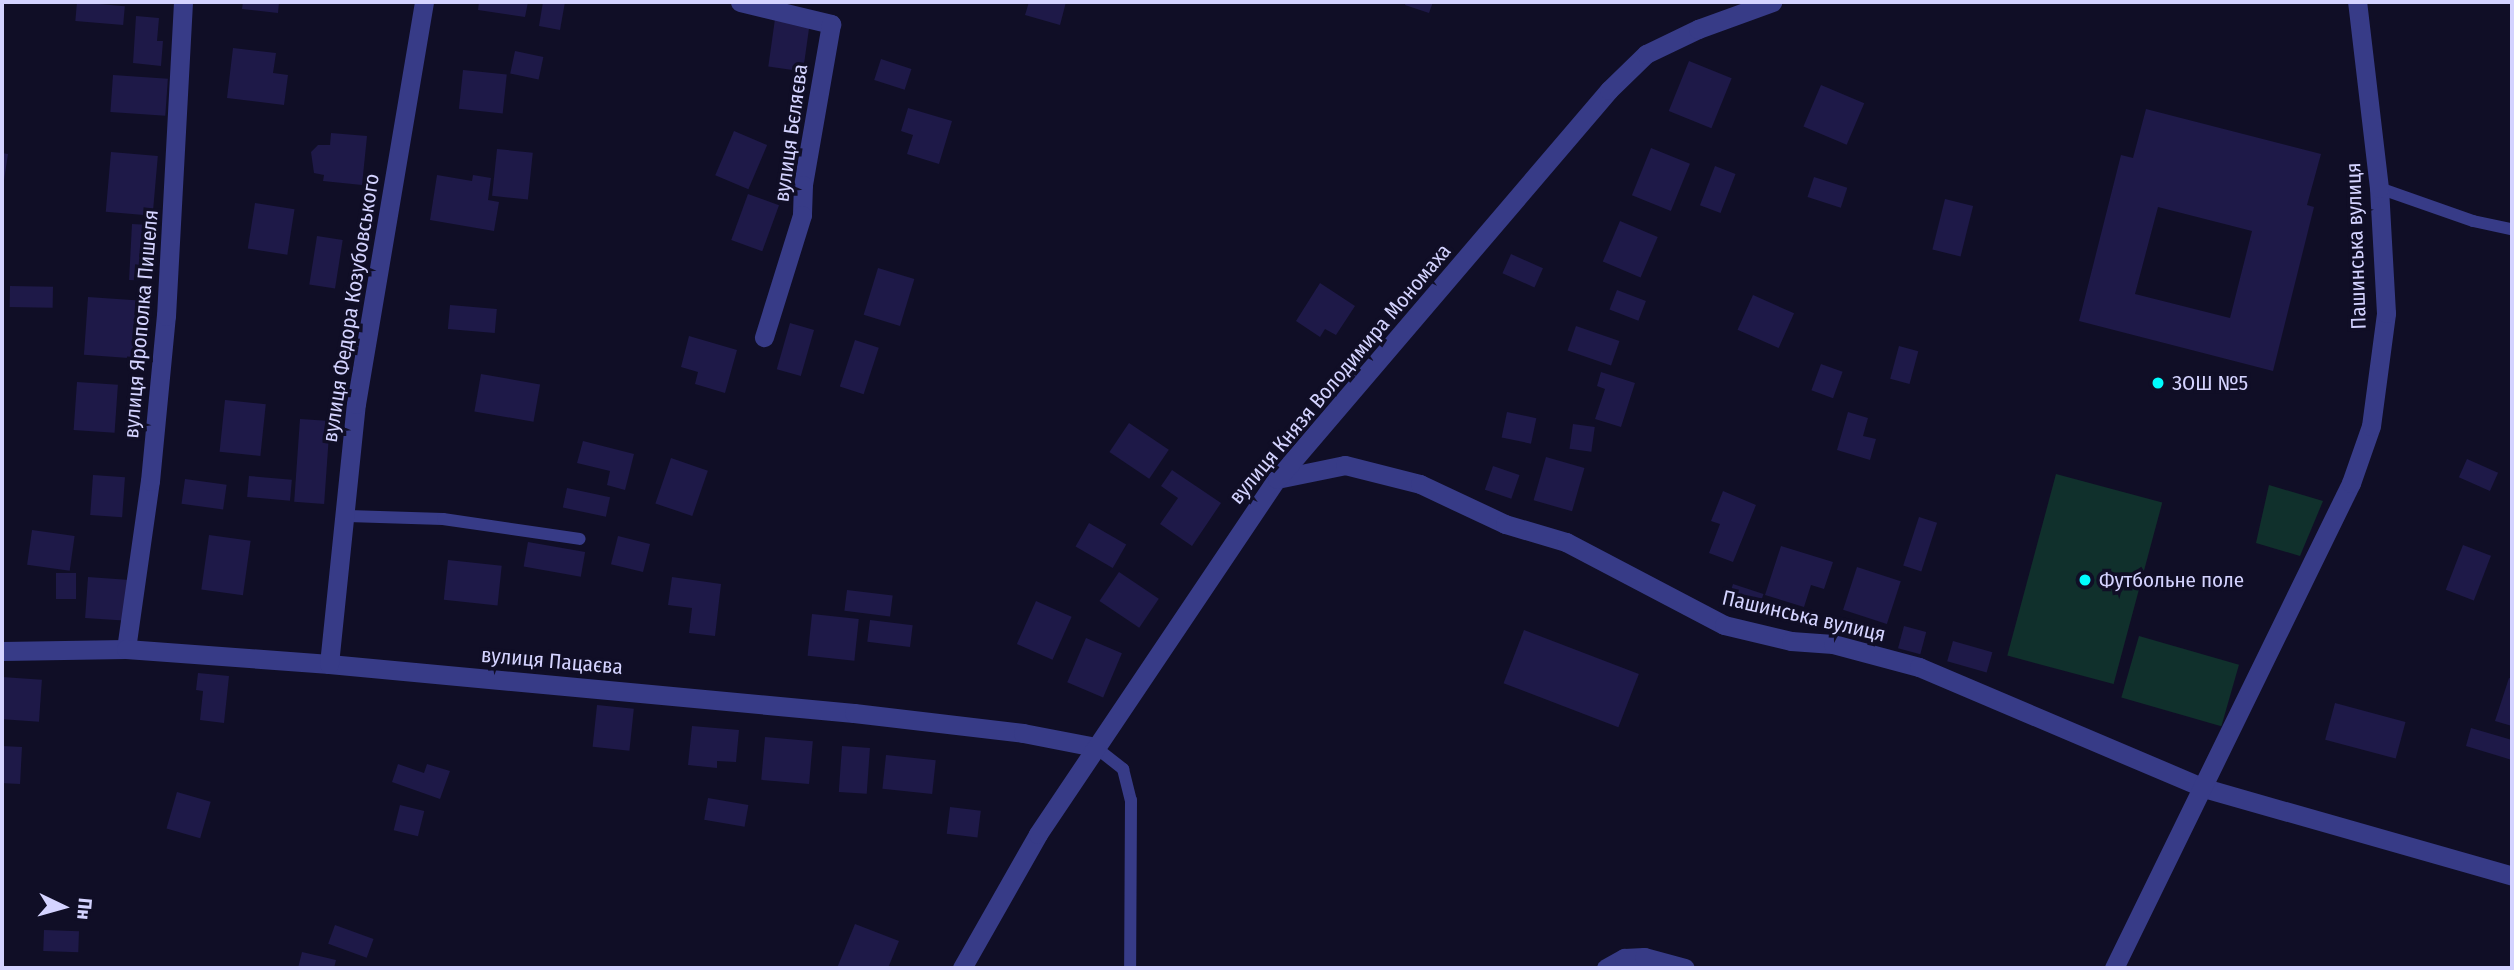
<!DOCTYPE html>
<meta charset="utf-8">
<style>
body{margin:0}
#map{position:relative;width:2514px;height:970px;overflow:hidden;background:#100e26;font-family:"Fira Sans Condensed",sans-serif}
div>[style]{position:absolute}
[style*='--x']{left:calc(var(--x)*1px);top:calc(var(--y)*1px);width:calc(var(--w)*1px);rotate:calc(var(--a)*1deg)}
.green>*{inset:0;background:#10302c;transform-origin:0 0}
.building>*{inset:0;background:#1e1948;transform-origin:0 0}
.service>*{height:12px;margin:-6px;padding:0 6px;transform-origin:6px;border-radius:6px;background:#373b87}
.minor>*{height:19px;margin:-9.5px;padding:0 9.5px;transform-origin:9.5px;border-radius:9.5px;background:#373b87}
.dots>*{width:19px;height:19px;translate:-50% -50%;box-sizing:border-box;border:4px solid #100e26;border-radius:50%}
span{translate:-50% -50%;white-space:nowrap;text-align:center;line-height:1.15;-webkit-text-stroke:7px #100e26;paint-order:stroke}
.street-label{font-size:21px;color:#d4d3ff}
.poi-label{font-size:21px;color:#d4d3ff}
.left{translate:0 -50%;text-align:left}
.frame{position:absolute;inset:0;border:4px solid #d4d3ff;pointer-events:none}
.north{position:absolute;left:28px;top:872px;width:70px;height:70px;-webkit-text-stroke:5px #100e26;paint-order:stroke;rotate:95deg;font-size:19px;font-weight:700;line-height:28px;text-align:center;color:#d4d3ff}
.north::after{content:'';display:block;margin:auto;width:24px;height:32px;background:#d4d3ff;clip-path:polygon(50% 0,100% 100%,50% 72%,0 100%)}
</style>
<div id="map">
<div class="green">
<i style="left:2056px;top:474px;width:110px;height:188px;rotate:15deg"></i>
<i style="clip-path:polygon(2269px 485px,2323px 501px,2300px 556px,2256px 543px)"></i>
<i style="left:2139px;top:636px;width:104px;height:64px;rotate:16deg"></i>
</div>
<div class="building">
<i style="left:77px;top:2px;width:48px;height:19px;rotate:5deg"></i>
<i style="clip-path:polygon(243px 2px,279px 2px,278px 13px,242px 9px)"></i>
<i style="clip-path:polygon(479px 2px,528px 2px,525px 17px,478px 10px)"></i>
<i style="clip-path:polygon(543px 2px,565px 2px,560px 30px,539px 26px)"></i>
<i style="clip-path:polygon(1029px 2px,1066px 2px,1060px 25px,1025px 15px)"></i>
<i style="clip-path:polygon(1406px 2px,1433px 2px,1429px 13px,1405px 5px)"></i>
<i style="clip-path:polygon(136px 16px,159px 18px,157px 41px,163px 41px,161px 66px,133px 63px)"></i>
<i style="left:775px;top:19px;width:35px;height:48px;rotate:8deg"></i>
<i style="clip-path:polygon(233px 48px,276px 53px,273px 73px,288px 75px,284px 105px,227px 98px)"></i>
<i style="left:515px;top:51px;width:29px;height:23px;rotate:12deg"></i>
<i style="left:881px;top:59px;width:32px;height:22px;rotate:18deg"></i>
<i style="left:1689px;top:61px;width:46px;height:54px;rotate:22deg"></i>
<i style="left:463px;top:70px;width:44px;height:39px;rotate:6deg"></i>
<i style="left:113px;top:75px;width:55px;height:37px;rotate:4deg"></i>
<i style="left:1821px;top:85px;width:47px;height:45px;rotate:23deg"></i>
<i style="clip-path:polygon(908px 108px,952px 121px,939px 164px,907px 154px,913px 135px,901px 131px)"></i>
<i style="clip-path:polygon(evenodd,2146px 109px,2321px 154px,2307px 205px,2314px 207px,2273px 371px,2079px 321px,2121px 155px,2133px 158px,2146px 109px,2158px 207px,2252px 231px,2230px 318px,2135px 294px,2158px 207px)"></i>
<i style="left:734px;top:131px;width:36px;height:48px;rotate:23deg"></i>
<i style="clip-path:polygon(331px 133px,367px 136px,362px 185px,323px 181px,324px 175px,314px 173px,311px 152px,318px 145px,330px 145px)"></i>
<i style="left:1651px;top:148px;width:42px;height:51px;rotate:22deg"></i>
<i style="left:497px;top:149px;width:36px;height:47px;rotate:6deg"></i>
<i style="left:111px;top:152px;width:47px;height:60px;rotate:5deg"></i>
<i style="clip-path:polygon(2px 153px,8px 154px,3px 187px,2px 187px)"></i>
<i style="left:1715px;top:166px;width:22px;height:42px;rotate:21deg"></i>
<i style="clip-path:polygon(437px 175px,472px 181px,473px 175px,491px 178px,488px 200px,499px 202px,494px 231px,430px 220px)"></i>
<i style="left:1814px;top:177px;width:35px;height:21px;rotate:18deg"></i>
<i style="left:748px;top:194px;width:33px;height:49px;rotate:20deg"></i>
<i style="left:1945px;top:199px;width:29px;height:52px;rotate:14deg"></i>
<i style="left:255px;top:203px;width:40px;height:46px;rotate:9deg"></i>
<i style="left:1620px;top:221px;width:41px;height:44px;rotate:23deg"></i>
<i style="left:132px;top:224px;width:22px;height:56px;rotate:3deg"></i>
<i style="left:317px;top:236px;width:26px;height:49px;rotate:9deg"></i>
<i style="left:1511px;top:254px;width:35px;height:21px;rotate:24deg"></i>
<i style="left:878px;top:268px;width:38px;height:49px;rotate:17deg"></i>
<i style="clip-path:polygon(1320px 283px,1355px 306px,1336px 335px,1325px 329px,1320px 337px,1296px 321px)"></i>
<i style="left:10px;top:286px;width:43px;height:21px;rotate:1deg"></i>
<i style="left:1617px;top:290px;width:31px;height:21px;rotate:21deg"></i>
<i style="left:1753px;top:295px;width:45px;height:38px;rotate:24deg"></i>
<i style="left:88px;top:297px;width:62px;height:58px;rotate:4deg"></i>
<i style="left:450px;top:305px;width:47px;height:24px;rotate:5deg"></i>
<i style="left:790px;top:323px;width:25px;height:48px;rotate:16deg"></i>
<i style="left:1576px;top:326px;width:46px;height:26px;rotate:19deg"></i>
<i style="clip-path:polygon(689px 336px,737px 350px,725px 393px,695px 384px,698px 372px,681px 367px)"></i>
<i style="left:855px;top:340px;width:25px;height:49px;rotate:18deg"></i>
<i style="left:1899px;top:346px;width:20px;height:34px;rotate:15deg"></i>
<i style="left:1821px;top:364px;width:23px;height:28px;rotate:20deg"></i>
<i style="clip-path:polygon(1601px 372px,1635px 383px,1621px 427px,1595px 419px,1605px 389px,1597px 386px)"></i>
<i style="left:481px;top:374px;width:60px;height:38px;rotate:10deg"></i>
<i style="left:77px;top:382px;width:41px;height:48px;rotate:4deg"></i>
<i style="left:225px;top:400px;width:41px;height:52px;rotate:6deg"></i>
<i style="left:1507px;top:412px;width:30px;height:26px;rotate:12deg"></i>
<i style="clip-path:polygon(1848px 412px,1868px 418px,1863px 436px,1876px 439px,1870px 460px,1837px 450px)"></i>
<i style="left:300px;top:419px;width:30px;height:83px;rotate:4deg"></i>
<i style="left:1129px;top:423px;width:48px;height:35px;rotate:34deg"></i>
<i style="left:1573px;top:424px;width:22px;height:25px;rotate:8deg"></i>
<i style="clip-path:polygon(583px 441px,634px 454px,625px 490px,607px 485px,610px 471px,577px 463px)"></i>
<i style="left:1546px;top:457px;width:40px;height:45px;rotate:16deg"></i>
<i style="left:671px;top:458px;width:39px;height:48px;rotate:19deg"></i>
<i style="left:2467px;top:459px;width:34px;height:20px;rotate:24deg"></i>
<i style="left:1493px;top:466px;width:28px;height:25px;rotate:19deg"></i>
<i style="clip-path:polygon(1172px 470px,1221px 503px,1192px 546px,1160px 524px,1178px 498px,1161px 486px)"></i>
<i style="left:93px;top:475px;width:32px;height:40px;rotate:4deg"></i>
<i style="left:249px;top:476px;width:43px;height:21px;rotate:5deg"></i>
<i style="left:185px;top:479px;width:42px;height:25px;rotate:8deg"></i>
<i style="left:567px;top:488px;width:44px;height:20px;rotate:12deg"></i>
<i style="clip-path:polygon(1723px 491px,1756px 505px,1733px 562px,1709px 553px,1720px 524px,1711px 521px)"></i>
<i style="left:1919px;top:517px;width:19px;height:51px;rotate:18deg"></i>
<i style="left:1089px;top:523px;width:43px;height:27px;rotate:30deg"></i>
<i style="left:32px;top:530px;width:43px;height:35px;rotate:8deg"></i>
<i style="left:209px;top:535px;width:42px;height:55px;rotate:8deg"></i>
<i style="left:618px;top:536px;width:33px;height:29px;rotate:14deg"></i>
<i style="left:528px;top:542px;width:58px;height:25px;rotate:10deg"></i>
<i style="left:2463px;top:545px;width:30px;height:48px;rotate:21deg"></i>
<i style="clip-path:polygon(1781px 546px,1833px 562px,1824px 589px,1811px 585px,1804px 607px,1765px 595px)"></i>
<i style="left:448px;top:560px;width:54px;height:40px;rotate:6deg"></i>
<i style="left:1857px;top:567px;width:46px;height:45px;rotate:18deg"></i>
<i style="left:1119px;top:572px;width:48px;height:35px;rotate:34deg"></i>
<i style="left:56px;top:573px;width:20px;height:26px"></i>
<i style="left:88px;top:577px;width:42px;height:41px;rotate:4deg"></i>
<i style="clip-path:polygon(672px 577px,721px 584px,715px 636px,689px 633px,692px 608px,668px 605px)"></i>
<i style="left:1733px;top:584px;width:32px;height:20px;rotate:18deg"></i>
<i style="left:847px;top:590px;width:46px;height:21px;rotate:7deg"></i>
<i style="left:1036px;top:601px;width:39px;height:47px;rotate:24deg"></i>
<i style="left:812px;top:614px;width:47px;height:42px;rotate:6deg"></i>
<i style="left:870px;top:620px;width:43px;height:22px;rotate:7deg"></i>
<i style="left:1904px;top:626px;width:23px;height:23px;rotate:15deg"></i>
<i style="left:1524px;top:630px;width:123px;height:57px;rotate:21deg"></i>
<i style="left:1086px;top:638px;width:39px;height:48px;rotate:23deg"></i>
<i style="left:1953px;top:641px;width:41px;height:21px;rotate:16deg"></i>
<i style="clip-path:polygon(198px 673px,229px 676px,224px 723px,200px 720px,203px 691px,196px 690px)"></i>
<i style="left:2px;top:677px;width:40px;height:42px;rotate:4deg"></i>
<i style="clip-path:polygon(2509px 678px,2512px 679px,2512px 726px,2495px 721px)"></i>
<i style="left:2335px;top:703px;width:73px;height:38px;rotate:15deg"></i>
<i style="left:597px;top:705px;width:37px;height:42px;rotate:6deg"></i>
<i style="clip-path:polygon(692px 726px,739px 730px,736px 762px,717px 761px,717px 768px,688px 765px)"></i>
<i style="clip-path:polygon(2471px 728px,2512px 740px,2512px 760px,2466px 746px)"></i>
<i style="left:765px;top:737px;width:48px;height:43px;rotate:5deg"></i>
<i style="left:2px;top:746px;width:20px;height:37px;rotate:3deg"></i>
<i style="left:842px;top:746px;width:28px;height:46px;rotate:4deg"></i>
<i style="left:886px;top:755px;width:50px;height:34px;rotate:6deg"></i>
<i style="clip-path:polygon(398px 764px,424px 773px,427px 764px,450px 771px,440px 799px,392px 782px)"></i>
<i style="left:177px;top:792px;width:35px;height:38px;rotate:16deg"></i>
<i style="left:708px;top:798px;width:41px;height:22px;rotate:10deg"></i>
<i style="left:400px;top:805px;width:25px;height:26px;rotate:14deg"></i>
<i style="left:950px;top:807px;width:31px;height:27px;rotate:7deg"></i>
<i style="clip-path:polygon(855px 924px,899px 941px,888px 968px,837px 968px)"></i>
<i style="left:335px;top:925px;width:41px;height:20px;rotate:20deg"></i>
<i style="left:44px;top:930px;width:35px;height:21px;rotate:2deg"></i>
<i style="clip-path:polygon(302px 952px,336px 960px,334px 968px,298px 968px)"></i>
</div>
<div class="service">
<i style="--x:2379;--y:188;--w:100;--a:19.3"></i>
<i style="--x:2473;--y:221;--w:40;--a:12"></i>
<i style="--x:348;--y:516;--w:95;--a:1.8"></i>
<i style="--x:443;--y:519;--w:138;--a:8.3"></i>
<i style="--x:1095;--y:747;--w:36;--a:38"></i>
<i style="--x:1123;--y:769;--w:32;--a:76"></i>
<i style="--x:1131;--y:800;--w:168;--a:90.3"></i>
</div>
<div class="minor">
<i style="--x:740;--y:2;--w:94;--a:13.6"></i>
<i style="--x:831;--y:24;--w:163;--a:99.9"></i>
<i style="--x:803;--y:185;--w:30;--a:92"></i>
<i style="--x:802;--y:215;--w:128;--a:107.3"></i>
<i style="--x:1277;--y:479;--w:69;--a:-11.6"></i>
<i style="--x:1345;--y:465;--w:77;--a:14.2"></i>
<i style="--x:1420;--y:484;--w:94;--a:25.2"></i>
<i style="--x:1505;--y:524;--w:64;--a:16.4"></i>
<i style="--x:1566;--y:542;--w:178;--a:27.7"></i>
<i style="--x:1724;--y:625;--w:69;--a:13.4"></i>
<i style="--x:1791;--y:641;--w:42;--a:4.1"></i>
<i style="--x:1833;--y:644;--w:89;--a:15"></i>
<i style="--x:1919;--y:667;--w:310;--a:23"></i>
<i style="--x:2204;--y:788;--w:320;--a:15.9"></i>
<i style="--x:126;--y:649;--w:170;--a:-81.9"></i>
<i style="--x:150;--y:481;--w:166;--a:-84.5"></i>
<i style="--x:166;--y:316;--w:314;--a:-86.9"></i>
<i style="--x:2;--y:651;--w:124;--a:-0.9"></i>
<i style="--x:126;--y:649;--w:204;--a:4.2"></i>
<i style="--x:329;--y:664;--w:527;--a:5.33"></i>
<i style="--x:854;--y:713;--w:170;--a:6.7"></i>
<i style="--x:1023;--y:733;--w:73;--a:11"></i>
<i style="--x:329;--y:664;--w:261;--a:-84.1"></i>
<i style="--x:356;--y:404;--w:408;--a:-80.4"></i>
<i style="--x:962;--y:968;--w:154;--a:-60.4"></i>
<i style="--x:1038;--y:834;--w:428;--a:-56.1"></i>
<i style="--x:1277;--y:479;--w:511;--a:-49.52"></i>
<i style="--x:1609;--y:90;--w:52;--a:-44.2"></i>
<i style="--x:1646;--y:54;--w:58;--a:-25.7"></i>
<i style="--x:1698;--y:29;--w:79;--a:-20"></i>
<i style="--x:1606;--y:968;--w:21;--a:-29"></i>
<i style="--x:1624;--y:958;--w:20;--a:-3"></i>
<i style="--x:1644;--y:957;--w:42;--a:15"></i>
<i style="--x:2114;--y:968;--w:540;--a:-63.96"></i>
<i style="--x:2351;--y:483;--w:60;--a:-70.7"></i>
<i style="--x:2371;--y:426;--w:114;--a:-82.4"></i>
<i style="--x:2386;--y:313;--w:125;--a:-93.2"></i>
<i style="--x:2379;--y:188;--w:187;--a:-96.7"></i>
</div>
<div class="dots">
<i style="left:2158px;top:383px;background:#00fdfe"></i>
<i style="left:2085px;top:580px;background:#00fdfe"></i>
</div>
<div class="street-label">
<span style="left:791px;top:133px;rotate:-82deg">вулиця Бєляєва</span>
<span style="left:2356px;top:246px;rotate:-92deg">Пашинська вулиця</span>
<span style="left:351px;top:308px;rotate:-81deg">вулиця Федора Козубовського</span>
<span style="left:141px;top:324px;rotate:-85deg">вулиця Ярополка Пишеля</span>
<span style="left:1340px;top:374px;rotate:-50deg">вулиця Князя Володимира Мономаха</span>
<span style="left:1804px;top:616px;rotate:13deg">Пашинська вулиця</span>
<span style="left:552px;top:661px;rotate:5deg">вулиця Пацаєва</span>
</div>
<div class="poi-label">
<span class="left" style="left:2172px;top:383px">ЗОШ №5</span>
<span class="left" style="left:2099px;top:580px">Футбольне поле</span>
</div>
<div class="frame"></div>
<div class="north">Пн</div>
</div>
